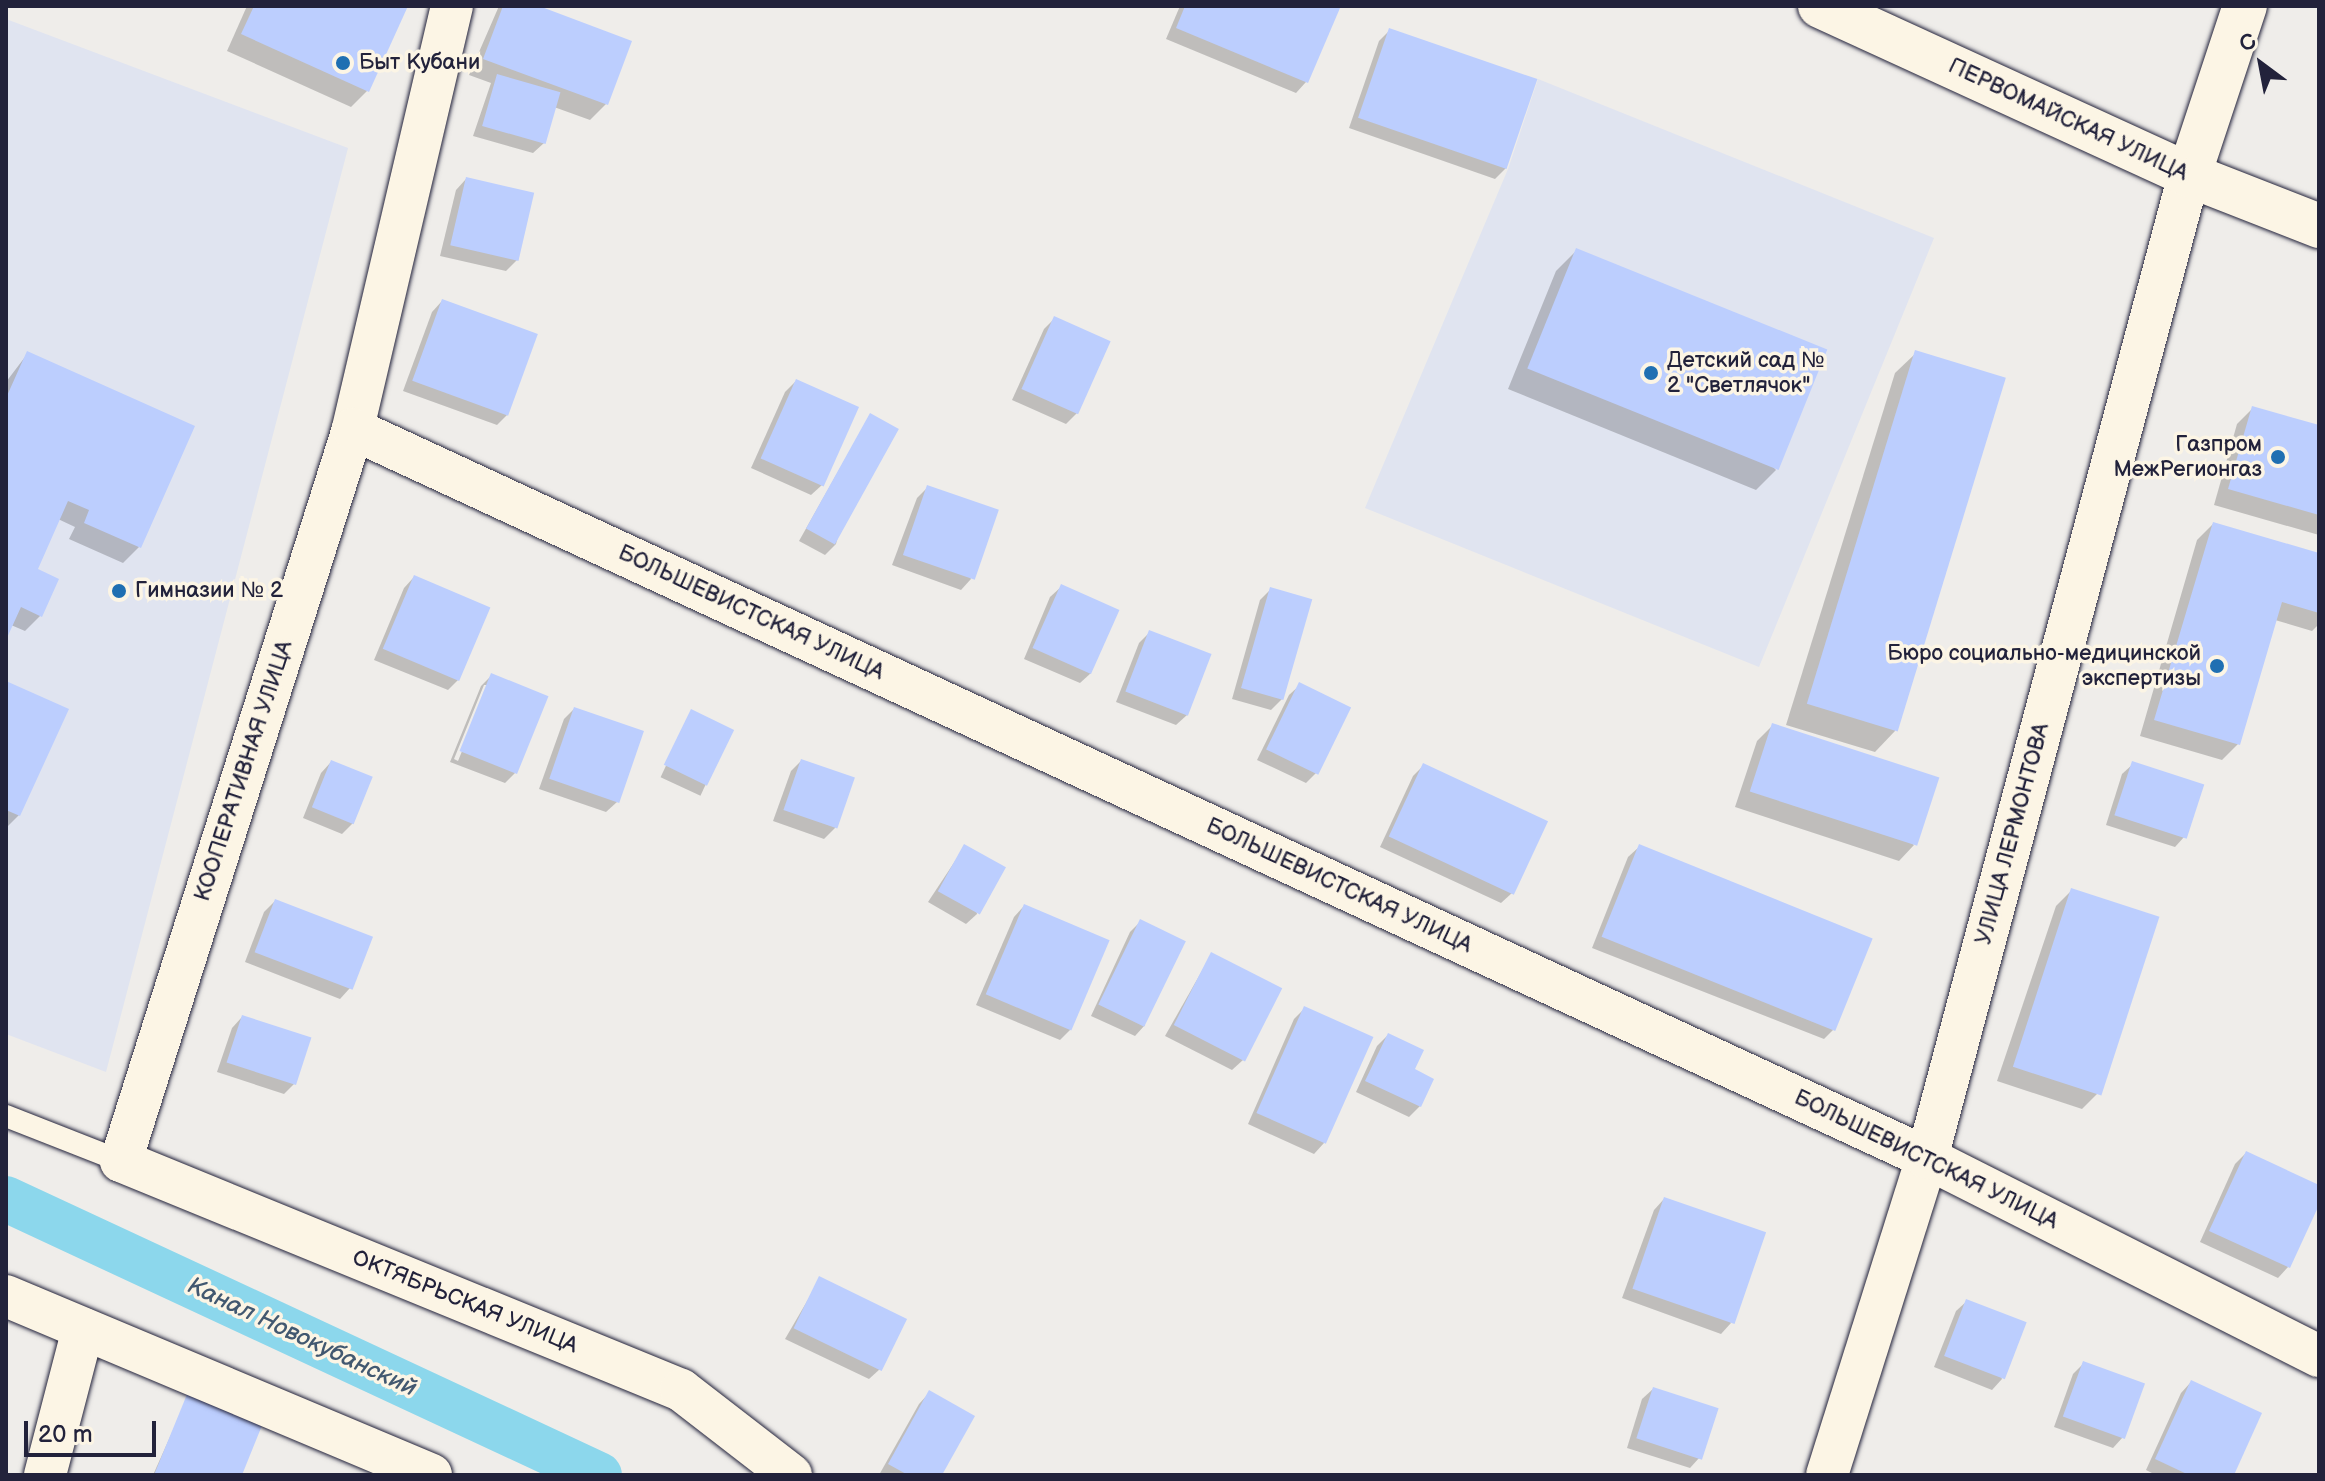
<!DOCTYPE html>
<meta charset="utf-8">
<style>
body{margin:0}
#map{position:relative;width:2325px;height:1481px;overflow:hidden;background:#efedea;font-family:"Balsamiq Sans",sans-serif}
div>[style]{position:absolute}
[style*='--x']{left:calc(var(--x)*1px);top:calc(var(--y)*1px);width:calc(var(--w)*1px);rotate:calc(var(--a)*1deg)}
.built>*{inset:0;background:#e0e4f0}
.shadow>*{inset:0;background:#0003;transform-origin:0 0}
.canal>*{height:46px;margin:-23px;padding:0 23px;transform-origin:23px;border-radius:23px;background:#8cd7ec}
.building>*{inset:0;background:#bccefe;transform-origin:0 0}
.roads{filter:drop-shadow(0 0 2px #22223b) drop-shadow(0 0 2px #22223b)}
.lane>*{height:22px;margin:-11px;padding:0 11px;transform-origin:11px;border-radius:11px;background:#fcf5e5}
.street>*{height:42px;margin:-21px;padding:0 21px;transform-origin:21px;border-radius:21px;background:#fcf5e5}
.secondary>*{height:44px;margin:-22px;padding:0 22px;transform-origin:22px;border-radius:22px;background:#fcf5e5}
.dots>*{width:22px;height:22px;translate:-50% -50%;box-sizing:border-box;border:4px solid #fcf5e5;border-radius:50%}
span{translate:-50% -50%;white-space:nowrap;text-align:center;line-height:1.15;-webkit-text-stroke:7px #fcf5e5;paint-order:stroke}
.poi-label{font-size:22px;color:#22223b}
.left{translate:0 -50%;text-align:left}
.right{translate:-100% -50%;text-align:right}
.street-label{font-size:22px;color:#22223b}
.water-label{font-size:24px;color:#425870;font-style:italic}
.frame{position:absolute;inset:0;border:8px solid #22223b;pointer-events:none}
.north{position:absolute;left:2221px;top:24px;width:80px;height:80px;-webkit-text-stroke:6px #fcf5e5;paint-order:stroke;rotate:328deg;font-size:22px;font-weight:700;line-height:32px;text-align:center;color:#22223b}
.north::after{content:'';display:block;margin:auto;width:28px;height:36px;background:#22223b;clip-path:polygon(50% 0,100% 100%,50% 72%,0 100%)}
.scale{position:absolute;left:24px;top:1421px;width:132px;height:36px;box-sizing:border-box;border:4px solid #22223b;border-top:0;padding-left:10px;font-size:24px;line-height:28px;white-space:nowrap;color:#22223b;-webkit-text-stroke:6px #fcf5e5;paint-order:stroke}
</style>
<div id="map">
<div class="built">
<i style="clip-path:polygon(6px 19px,348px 148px,106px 1072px,6px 1034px)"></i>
<i style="clip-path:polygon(1538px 79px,1934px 238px,1759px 667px,1365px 508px,1508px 169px)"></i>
</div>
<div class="shadow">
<i style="clip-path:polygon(247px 6px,404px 6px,406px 7px,367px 91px,351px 107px,227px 51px)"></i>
<i style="clip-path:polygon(499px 6px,534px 6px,630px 42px,606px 104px,590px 120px,554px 107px,544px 143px,533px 153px,473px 136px,491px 83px,469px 75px)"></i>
<i style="clip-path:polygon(1180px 6px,1330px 6px,1306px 82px,1296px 93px,1166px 39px)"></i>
<i style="clip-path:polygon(1390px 30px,1506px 168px,1495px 179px,1349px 128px,1379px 41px)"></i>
<i style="clip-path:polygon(466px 179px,517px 260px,506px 271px,440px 256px,456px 190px)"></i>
<i style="clip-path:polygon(1577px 250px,1776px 470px,1756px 490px,1508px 389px,1556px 271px)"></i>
<i style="clip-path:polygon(442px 301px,508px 414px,497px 425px,403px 391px,432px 312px)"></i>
<i style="clip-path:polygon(1055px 318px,1077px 413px,1066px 424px,1012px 400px,1044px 329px)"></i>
<i style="clip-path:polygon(28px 353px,139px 547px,123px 563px,69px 539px,75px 527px,58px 519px,35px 570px,41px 615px,25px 631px,11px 625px,6px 635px,6px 382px)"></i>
<i style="clip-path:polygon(1916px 353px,1895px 731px,1875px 752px,1786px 725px,1895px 373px)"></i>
<i style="clip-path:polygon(796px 381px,822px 485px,811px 495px,751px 468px,785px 392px)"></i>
<i style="clip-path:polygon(2253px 408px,2319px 427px,2319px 535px,2214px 505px,2237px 424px)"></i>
<i style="clip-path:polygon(870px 415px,836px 544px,825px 555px,799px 541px)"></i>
<i style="clip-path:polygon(928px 487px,971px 579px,961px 590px,892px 565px,917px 498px)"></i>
<i style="clip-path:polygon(2213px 524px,2319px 556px,2319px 624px,2312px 631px,2275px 620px,2238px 744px,2222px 760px,2140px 736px,2197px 540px)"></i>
<i style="clip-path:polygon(414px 577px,458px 680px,448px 690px,374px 660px,404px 588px)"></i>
<i style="clip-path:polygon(1061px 587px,1091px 673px,1080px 683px,1024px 659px,1050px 597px)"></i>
<i style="clip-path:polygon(1271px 589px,1282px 699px,1271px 710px,1232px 699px,1260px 600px)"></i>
<i style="clip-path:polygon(1150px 632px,1187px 715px,1176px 725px,1116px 702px,1139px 643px)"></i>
<i style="clip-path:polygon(evenodd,492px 675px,515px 773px,505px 783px,450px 762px,481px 686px,492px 675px,484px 685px,489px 685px,458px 761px,454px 759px,484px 685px)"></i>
<i style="clip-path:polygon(6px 683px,19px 815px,6px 828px)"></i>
<i style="clip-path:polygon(1300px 685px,1316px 773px,1306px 783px,1257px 760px,1289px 695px)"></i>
<i style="clip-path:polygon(574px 709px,617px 802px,606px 812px,539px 789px,564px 719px)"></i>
<i style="left:691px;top:712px;width:44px;height:72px;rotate:25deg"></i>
<i style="clip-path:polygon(1773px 725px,1914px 845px,1899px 861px,1735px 807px,1757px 741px)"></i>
<i style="clip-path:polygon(801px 761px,852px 779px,835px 828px,824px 839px,773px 821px,791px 771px)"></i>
<i style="clip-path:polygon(331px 762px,353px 823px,342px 834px,303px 818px,321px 773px)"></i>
<i style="clip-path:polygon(2133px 764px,2185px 836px,2175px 847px,2106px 825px,2122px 774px)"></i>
<i style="clip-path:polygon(1423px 766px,1512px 893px,1501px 903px,1380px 847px,1413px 776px)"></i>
<i style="clip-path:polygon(965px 846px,977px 914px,966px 924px,928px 902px)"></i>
<i style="clip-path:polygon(1639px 847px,1834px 1029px,1824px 1039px,1592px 948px,1628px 857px)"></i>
<i style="clip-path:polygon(2072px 890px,2098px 1093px,2082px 1109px,1997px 1081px,2056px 906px)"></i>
<i style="clip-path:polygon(275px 901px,350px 988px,340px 999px,245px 962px,264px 912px)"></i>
<i style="clip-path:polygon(1024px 906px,1071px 1029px,1060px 1040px,976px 1005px,1014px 917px)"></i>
<i style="clip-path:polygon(1140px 922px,1145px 1025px,1135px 1036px,1091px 1016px,1130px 932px)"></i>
<i style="clip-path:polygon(1211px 955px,1243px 1060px,1232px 1070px,1165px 1036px)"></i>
<i style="clip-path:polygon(1304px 1009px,1324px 1143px,1314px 1154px,1248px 1124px,1294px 1019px)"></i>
<i style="clip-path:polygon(242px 1017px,294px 1084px,284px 1094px,217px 1072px,232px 1028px)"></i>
<i style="clip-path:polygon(1388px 1035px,1412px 1070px,1420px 1106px,1409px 1117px,1356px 1092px,1377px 1046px)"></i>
<i style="clip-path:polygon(2246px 1153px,2319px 1187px,2319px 1200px,2288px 1267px,2278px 1278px,2200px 1242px,2235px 1164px)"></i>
<i style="clip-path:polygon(1664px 1199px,1731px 1323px,1721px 1334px,1622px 1298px,1654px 1210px)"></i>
<i style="clip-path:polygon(820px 1279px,880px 1369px,869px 1379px,785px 1339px)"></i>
<i style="clip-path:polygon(1967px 1301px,2002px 1379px,1992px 1390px,1934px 1367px,1956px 1311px)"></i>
<i style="clip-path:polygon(2083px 1364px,2123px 1437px,2113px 1448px,2054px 1427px,2073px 1374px)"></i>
<i style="clip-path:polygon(2191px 1382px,2232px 1475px,2156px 1475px,2146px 1470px,2181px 1393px)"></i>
<i style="clip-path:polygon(1653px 1389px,1700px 1457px,1690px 1468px,1627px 1448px,1642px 1399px)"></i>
<i style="clip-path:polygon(191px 1390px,239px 1475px,153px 1475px)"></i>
<i style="clip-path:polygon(929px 1393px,940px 1475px,879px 1475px,919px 1404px)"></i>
</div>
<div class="canal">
<i style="--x:6;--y:1199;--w:654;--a:24.96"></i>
</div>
<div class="building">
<i style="clip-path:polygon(254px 6px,408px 6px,369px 92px,241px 34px)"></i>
<i style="clip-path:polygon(503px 6px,539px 6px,632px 41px,608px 105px,483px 59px)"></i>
<i style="clip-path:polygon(1185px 6px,1335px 6px,1340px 8px,1308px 83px,1176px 28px)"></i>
<i style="left:1389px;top:28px;width:157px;height:95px;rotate:19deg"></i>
<i style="left:497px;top:74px;width:66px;height:54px;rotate:16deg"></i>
<i style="left:466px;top:177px;width:70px;height:70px;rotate:13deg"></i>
<i style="left:1576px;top:248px;width:271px;height:130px;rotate:22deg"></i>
<i style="left:442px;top:299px;width:102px;height:87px;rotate:20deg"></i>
<i style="left:1054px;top:316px;width:62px;height:80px;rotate:24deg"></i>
<i style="left:1915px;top:350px;width:95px;height:370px;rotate:17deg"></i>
<i style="clip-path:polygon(27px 351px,195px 426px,141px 548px,84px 523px,89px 510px,68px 501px,38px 569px,59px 579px,42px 617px,21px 607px,6px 640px,6px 398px)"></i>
<i style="left:796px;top:379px;width:69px;height:87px;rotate:24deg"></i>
<i style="clip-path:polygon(2252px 406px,2319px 425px,2319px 515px,2228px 489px)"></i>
<i style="left:870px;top:413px;width:33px;height:132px;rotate:29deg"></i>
<i style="left:927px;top:485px;width:76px;height:74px;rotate:19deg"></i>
<i style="clip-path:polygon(2213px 522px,2319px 553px,2319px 613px,2282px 602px,2240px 745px,2154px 720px)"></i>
<i style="left:414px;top:575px;width:83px;height:80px;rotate:23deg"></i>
<i style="left:1061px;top:584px;width:64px;height:70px;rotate:24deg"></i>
<i style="left:1270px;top:587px;width:44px;height:105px;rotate:16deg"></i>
<i style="left:1149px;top:630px;width:67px;height:66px;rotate:21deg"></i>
<i style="left:491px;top:673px;width:62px;height:84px;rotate:22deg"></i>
<i style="clip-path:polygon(6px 681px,69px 709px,20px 816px,6px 810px)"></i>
<i style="left:1299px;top:682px;width:58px;height:75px;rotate:26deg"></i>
<i style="left:574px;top:707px;width:74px;height:76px;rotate:19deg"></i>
<i style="left:691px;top:709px;width:48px;height:62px;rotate:26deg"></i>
<i style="left:1772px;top:723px;width:176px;height:72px;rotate:18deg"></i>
<i style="left:801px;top:759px;width:57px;height:54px;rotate:19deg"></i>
<i style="left:331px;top:760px;width:45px;height:51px;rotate:22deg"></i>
<i style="left:2132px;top:761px;width:76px;height:57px;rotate:18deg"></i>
<i style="left:1423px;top:763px;width:138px;height:81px;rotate:25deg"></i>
<i style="left:964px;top:844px;width:48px;height:54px;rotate:29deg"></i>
<i style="left:1639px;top:844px;width:252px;height:100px;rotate:22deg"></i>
<i style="left:2071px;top:888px;width:93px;height:188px;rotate:18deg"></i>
<i style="left:275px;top:899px;width:105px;height:57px;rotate:21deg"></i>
<i style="left:1024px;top:904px;width:93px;height:98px;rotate:23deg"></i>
<i style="left:1140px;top:919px;width:51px;height:95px;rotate:26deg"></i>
<i style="left:1211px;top:952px;width:80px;height:82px;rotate:27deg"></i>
<i style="left:1304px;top:1006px;width:76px;height:117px;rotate:24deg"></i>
<i style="left:242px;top:1015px;width:73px;height:50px;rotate:18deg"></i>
<i style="clip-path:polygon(1388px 1033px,1424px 1050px,1415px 1069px,1434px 1079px,1421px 1107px,1365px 1081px)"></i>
<i style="clip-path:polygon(2246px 1151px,2319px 1185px,2319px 1205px,2290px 1268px,2209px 1231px)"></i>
<i style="left:1664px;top:1197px;width:108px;height:97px;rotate:19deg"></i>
<i style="left:819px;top:1276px;width:98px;height:58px;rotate:26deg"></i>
<i style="left:1966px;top:1299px;width:65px;height:61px;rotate:21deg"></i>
<i style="left:2083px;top:1361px;width:66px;height:59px;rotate:20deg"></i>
<i style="clip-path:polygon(2191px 1380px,2262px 1413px,2234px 1475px,2189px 1475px,2155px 1459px)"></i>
<i style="clip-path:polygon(190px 1387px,265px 1418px,242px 1475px,154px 1475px)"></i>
<i style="left:1653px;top:1387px;width:69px;height:54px;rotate:18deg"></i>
<i style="clip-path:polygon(929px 1390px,975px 1416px,942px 1475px,908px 1475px,888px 1464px)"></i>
</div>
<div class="roads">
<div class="lane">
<i style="--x:6;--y:1116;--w:123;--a:21.4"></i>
</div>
<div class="street">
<i style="--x:452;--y:6;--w:434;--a:103.2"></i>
<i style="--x:353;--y:429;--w:768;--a:107.59"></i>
<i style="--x:121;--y:1161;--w:605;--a:22.24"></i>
<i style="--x:681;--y:1390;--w:139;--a:37.7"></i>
<i style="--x:353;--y:429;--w:1735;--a:24.85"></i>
<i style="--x:1927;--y:1158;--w:439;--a:26.8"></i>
<i style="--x:6;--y:1296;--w:461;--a:22.8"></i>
<i style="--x:45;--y:1475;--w:151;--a:-75.4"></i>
<i style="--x:1827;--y:1475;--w:332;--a:-72.5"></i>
<i style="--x:1927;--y:1158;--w:1017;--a:-75.08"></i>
</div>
<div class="secondary">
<i style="--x:1820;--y:6;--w:406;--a:24.6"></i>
<i style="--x:2189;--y:175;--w:140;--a:21.4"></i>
<i style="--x:2189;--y:175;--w:178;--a:-71.7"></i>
</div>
</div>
<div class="dots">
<i style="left:343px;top:63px;background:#1f6fb2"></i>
<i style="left:1651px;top:373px;background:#1f6fb2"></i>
<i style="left:2278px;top:457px;background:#1f6fb2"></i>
<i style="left:119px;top:591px;background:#1f6fb2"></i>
<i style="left:2217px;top:666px;background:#1f6fb2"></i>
</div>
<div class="poi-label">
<span class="left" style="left:359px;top:63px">Быт Кубани</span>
<span class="left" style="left:1667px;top:373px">Детский сад №<br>2 "Светлячок"</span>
<span class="right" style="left:2262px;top:457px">Газпром<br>МежРегионгаз</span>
<span class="left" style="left:135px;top:591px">Гимназии № 2</span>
<span class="right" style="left:2201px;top:666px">Бюро социально-медицинской<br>экспертизы</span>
</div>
<div class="street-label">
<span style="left:2068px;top:120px;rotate:25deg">ПЕРВОМАЙСКАЯ УЛИЦА</span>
<span style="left:751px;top:613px;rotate:25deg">БОЛЬШЕВИСТСКАЯ УЛИЦА</span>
<span style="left:244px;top:771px;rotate:-72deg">КООПЕРАТИВНАЯ УЛИЦА</span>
<span style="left:2013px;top:834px;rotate:-75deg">УЛИЦА ЛЕРМОНТОВА</span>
<span style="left:1339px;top:886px;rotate:25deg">БОЛЬШЕВИСТСКАЯ УЛИЦА</span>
<span style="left:1926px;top:1160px;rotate:26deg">БОЛЬШЕВИСТСКАЯ УЛИЦА</span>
<span style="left:465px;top:1302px;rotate:22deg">ОКТЯБРЬСКАЯ УЛИЦА</span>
</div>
<div class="water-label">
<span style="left:302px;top:1337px;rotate:25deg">Канал Новокубанский</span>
</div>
<div class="frame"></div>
<div class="north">С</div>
<div class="scale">20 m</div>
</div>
